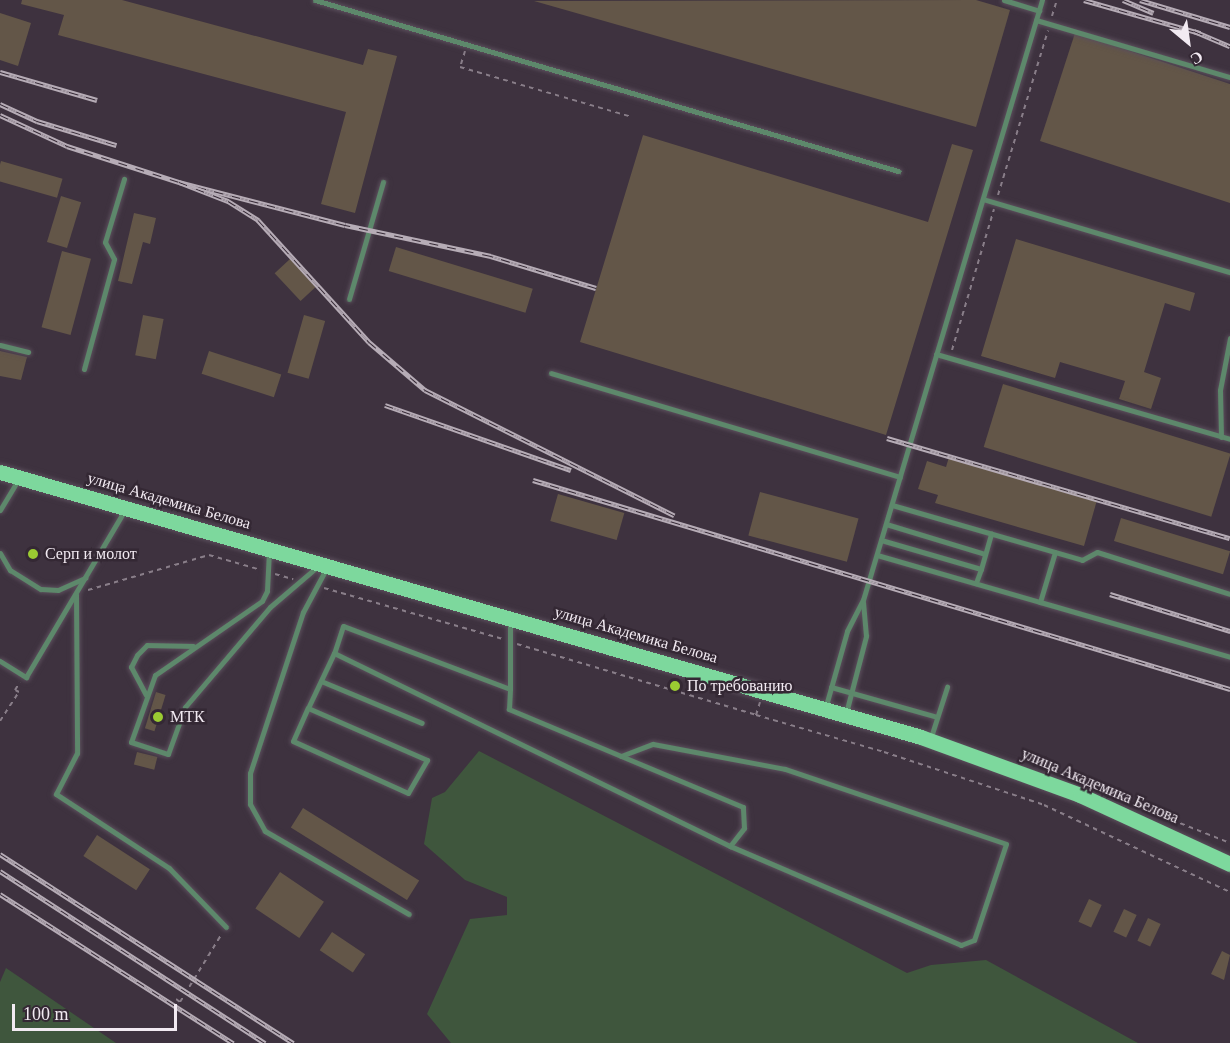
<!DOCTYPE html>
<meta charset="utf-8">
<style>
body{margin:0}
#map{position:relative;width:1230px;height:1043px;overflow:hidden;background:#3e323f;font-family:"Times New Roman",serif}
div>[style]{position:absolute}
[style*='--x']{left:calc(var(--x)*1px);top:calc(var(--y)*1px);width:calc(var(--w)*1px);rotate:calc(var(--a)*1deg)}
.green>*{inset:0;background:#3f563d}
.building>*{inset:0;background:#635648;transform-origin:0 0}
.path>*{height:2px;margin-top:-1px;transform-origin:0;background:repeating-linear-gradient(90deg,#897e89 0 4.5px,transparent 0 9px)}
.roads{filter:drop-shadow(0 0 2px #5b4f5c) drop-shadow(0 0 2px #5b4f5c)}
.lane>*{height:5px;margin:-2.5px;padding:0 2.5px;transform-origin:2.5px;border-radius:2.5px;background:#5d886b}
.primary>*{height:15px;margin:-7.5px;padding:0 7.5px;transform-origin:7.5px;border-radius:7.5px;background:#7dd89d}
.rail>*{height:5px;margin-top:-2.5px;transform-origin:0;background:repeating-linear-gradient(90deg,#342834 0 9px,#b6acb6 0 18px);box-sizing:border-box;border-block:2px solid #b6acb6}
.dots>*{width:16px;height:16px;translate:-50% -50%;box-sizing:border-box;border:3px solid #342834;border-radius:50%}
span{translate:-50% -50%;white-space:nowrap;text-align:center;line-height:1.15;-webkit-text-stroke:5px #342834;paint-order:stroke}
.street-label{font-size:16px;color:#f2eaf2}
.poi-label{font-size:16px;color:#f2eaf2}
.left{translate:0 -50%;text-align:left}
.north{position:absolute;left:1158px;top:12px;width:60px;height:60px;-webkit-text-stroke:4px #342834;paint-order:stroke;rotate:151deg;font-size:16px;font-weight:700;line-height:24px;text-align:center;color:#f2eaf2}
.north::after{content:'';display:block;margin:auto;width:21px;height:27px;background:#f2eaf2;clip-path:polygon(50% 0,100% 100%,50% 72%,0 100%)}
.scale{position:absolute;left:12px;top:1004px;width:165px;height:27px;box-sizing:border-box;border:3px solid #f2eaf2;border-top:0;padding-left:8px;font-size:18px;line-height:21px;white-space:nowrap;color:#f2eaf2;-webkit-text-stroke:4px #342834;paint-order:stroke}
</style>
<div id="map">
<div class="green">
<i style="clip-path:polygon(479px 751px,907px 973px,931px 965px,986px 960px,1138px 1043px,451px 1043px,427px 1014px,470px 919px,507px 915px,507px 897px,465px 880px,424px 844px,432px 798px,445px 792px)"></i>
<i style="clip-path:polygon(6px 968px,116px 1043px,0 1043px,0 982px)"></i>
</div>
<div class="building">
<i style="clip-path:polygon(22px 0,122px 0,363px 65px,368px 49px,397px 56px,355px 213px,321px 204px,346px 112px,58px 35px,64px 15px,21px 4px)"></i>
<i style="clip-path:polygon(976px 0,1010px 10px,976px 127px,534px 1px)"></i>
<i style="clip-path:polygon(0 13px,31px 23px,18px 66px,0 60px)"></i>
<i style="clip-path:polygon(1075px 33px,1230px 84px,1230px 203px,1040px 141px)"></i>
<i style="clip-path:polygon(643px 135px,928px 222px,952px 144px,973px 150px,886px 435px,580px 342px)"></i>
<i style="left:1px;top:161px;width:64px;height:20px;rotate:16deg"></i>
<i style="left:61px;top:196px;width:21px;height:48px;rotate:17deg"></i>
<i style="clip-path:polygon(134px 213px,156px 218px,150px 244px,143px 242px,132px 284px,118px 281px)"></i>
<i style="clip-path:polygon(1016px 239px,1195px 293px,1190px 311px,1165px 303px,1144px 372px,1161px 378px,1151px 409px,1119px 399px,1125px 381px,1060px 362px,1055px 378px,981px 356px)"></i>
<i style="left:396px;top:247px;width:143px;height:25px;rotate:17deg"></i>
<i style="left:62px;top:251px;width:30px;height:79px;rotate:15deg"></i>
<i style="left:290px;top:259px;width:38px;height:21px;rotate:47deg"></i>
<i style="left:143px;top:315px;width:21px;height:41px;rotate:11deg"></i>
<i style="left:304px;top:315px;width:22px;height:60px;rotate:16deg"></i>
<i style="clip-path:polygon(0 351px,27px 357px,21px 380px,0 376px)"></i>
<i style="left:209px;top:351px;width:76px;height:24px;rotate:18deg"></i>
<i style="left:1003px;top:384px;width:238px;height:66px;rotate:17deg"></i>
<i style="clip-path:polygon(949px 457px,1097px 500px,1084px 546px,935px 503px,938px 495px,918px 489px,927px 461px,946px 467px)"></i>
<i style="left:760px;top:492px;width:102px;height:45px;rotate:15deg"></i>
<i style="left:558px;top:494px;width:69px;height:28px;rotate:16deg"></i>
<i style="left:1121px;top:518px;width:114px;height:24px;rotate:17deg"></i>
<i style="left:156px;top:692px;width:10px;height:38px;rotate:17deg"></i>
<i style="left:137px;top:752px;width:21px;height:13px;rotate:14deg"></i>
<i style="left:303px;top:808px;width:137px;height:23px;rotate:32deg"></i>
<i style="left:97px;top:835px;width:63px;height:25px;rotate:33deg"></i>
<i style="left:280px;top:872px;width:53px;height:44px;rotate:34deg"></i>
<i style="left:1089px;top:899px;width:14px;height:25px;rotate:25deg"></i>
<i style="left:1124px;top:909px;width:14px;height:25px;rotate:25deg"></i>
<i style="left:1148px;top:918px;width:14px;height:25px;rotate:25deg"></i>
<i style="left:332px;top:932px;width:40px;height:22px;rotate:34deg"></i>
<i style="clip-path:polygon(1222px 951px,1230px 955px,1224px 980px,1211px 974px)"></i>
</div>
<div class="path">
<i style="--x:1052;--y:16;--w:17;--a:-73"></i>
<i style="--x:465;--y:51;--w:17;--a:107"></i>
<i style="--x:460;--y:67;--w:176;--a:16.2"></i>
<i style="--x:998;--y:195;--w:172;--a:-73.1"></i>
<i style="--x:952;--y:350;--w:147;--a:-73.4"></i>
<i style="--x:275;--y:574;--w:19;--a:16"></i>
<i style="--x:324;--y:588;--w:186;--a:15.9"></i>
<i style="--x:88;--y:590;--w:126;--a:-16.1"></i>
<i style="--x:209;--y:555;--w:54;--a:16.1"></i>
<i style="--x:517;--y:644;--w:249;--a:16.5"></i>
<i style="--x:760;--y:702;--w:14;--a:107"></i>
<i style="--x:756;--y:715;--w:133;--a:16.1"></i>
<i style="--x:884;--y:752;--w:169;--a:18.3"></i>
<i style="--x:1044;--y:805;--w:205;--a:25.1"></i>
<i style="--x:0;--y:721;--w:35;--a:-57"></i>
<i style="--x:19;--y:692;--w:4;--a:-153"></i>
<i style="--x:15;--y:690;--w:9;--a:-58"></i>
<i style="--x:1147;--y:810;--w:89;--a:21.7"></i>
<i style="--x:176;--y:999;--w:5;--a:37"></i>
<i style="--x:180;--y:1002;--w:79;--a:-58.5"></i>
</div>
<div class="roads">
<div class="lane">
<i style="--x:315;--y:0;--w:608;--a:16.35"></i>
<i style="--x:1004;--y:0;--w:37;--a:17"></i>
<i style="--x:1036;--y:20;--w:202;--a:16.4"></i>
<i style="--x:983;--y:199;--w:258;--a:16.5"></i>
<i style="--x:349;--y:299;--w:122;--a:-73.8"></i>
<i style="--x:0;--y:345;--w:29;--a:14"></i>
<i style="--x:936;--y:354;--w:306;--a:16.1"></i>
<i style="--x:84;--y:369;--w:114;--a:-74.7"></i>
<i style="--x:114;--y:259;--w:19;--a:-118"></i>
<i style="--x:105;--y:242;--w:66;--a:-73.2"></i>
<i style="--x:551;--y:373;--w:364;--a:16.6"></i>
<i style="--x:1221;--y:437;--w:47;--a:-91.2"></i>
<i style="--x:1220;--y:390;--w:53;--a:-79.1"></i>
<i style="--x:892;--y:505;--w:198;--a:16.1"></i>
<i style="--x:1082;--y:560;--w:17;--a:-28"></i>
<i style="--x:1097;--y:552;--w:139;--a:17.5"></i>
<i style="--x:0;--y:510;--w:37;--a:-59"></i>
<i style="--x:886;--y:524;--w:103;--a:16.9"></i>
<i style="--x:881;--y:540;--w:104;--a:16.2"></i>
<i style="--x:981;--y:569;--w:15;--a:110"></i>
<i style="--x:269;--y:551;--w:40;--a:92.9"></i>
<i style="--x:267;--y:591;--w:11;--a:117"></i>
<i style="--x:262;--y:601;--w:130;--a:145.3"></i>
<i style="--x:155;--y:675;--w:71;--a:109.7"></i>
<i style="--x:131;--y:742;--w:39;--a:18"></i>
<i style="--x:168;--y:754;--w:50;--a:-70.1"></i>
<i style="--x:185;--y:707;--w:131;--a:-49.6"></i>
<i style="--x:270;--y:607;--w:63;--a:-40.5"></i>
<i style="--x:0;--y:553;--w:20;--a:60"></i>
<i style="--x:10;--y:570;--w:36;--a:32"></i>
<i style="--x:41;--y:589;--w:17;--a:3"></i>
<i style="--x:58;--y:590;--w:30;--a:-24"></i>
<i style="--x:877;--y:555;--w:170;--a:16.1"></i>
<i style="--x:1040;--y:602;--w:52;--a:-73.3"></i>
<i style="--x:326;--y:569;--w:49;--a:118.1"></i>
<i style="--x:303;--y:612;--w:169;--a:108.2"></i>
<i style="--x:250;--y:773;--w:31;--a:90"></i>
<i style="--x:250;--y:804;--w:31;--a:61"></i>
<i style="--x:265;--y:831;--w:166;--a:30"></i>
<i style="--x:981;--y:569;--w:37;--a:-74"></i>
<i style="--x:76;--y:594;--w:159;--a:89.6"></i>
<i style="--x:77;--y:753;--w:46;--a:117.1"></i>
<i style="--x:56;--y:794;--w:135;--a:33.2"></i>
<i style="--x:169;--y:868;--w:82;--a:46"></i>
<i style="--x:1040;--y:602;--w:198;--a:16.1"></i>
<i style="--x:0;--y:661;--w:31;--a:32"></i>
<i style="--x:26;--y:677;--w:193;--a:-59.4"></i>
<i style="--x:321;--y:681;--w:109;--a:22.6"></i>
<i style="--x:831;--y:687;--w:110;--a:15.8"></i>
<i style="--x:510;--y:689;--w:178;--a:-159.3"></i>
<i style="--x:343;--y:626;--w:28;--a:108"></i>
<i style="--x:334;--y:653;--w:441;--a:26"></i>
<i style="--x:730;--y:846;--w:23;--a:-52"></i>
<i style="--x:744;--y:828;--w:21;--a:-93"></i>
<i style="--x:743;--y:807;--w:254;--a:-157.3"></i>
<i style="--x:509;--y:709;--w:20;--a:-87"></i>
<i style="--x:510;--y:689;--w:70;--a:-90"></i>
<i style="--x:146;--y:695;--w:32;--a:-118"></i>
<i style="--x:131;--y:667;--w:13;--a:-63"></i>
<i style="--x:137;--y:655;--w:14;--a:-45"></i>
<i style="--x:147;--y:645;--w:46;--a:1.2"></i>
<i style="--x:308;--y:708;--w:130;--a:23.6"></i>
<i style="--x:427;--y:760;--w:38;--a:120"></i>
<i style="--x:408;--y:793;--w:126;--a:-155.7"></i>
<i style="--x:293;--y:741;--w:36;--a:-66"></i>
<i style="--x:308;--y:708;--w:61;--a:-64.7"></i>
<i style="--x:825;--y:709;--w:81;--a:-74.2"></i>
<i style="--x:847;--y:631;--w:35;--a:-63"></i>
<i style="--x:863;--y:600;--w:626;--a:-73.39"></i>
<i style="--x:846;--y:713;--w:80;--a:-75.4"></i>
<i style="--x:866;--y:636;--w:34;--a:-95"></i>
<i style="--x:930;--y:740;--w:56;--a:-72.2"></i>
<i style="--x:621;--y:756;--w:34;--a:-21"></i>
<i style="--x:653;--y:744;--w:134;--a:10.7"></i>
<i style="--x:785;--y:769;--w:233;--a:18.7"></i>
<i style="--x:1006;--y:844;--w:101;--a:108.4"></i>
<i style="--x:974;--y:940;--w:14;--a:159"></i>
<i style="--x:961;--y:945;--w:251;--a:-156.8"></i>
</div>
<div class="primary">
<i style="--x:0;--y:472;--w:958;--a:16.05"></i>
<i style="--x:921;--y:737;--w:169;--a:20"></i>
<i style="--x:1080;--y:795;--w:165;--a:24.7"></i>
</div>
</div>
<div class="rail">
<i style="--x:1084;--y:0;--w:121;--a:15.9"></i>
<i style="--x:1123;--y:0;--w:33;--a:23"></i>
<i style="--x:1140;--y:0;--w:94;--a:16.7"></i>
<i style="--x:1194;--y:31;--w:39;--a:23"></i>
<i style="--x:0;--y:72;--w:101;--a:16.1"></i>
<i style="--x:0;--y:104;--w:41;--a:24.7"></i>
<i style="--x:37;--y:121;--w:83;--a:16.9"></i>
<i style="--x:0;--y:115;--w:74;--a:24.8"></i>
<i style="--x:67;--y:146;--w:118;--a:17.8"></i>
<i style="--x:596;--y:288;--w:110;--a:-163.1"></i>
<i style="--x:491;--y:256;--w:149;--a:-168"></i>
<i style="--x:345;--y:225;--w:171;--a:-165.5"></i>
<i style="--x:179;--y:182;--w:53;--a:21.2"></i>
<i style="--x:228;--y:201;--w:36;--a:32"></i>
<i style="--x:258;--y:220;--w:165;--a:47.7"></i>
<i style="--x:369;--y:342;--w:74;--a:40.6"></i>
<i style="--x:425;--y:390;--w:279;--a:26.7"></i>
<i style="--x:385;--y:405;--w:197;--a:19.3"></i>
<i style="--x:887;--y:438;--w:357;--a:16.3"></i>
<i style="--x:533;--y:480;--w:728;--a:16.69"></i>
<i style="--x:1110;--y:594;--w:126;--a:17.1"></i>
<i style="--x:0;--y:854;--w:349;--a:32.8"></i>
<i style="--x:0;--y:871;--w:316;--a:33"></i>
<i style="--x:0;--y:894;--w:277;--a:32.6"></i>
</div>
<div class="dots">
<i style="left:33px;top:554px;background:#9bcb32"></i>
<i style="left:675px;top:686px;background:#9bcb32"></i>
<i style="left:158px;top:717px;background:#9bcb32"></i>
</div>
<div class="street-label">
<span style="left:169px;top:501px;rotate:16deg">улица Академика Белова</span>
<span style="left:636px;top:635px;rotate:16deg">улица Академика Белова</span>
<span style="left:1100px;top:786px;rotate:23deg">улица Академика Белова</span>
</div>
<div class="poi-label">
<span class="left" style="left:45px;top:554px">Серп и молот</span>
<span class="left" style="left:687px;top:686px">По требованию</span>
<span class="left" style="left:170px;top:717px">МТК</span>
</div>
<div class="north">С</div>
<div class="scale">100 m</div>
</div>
